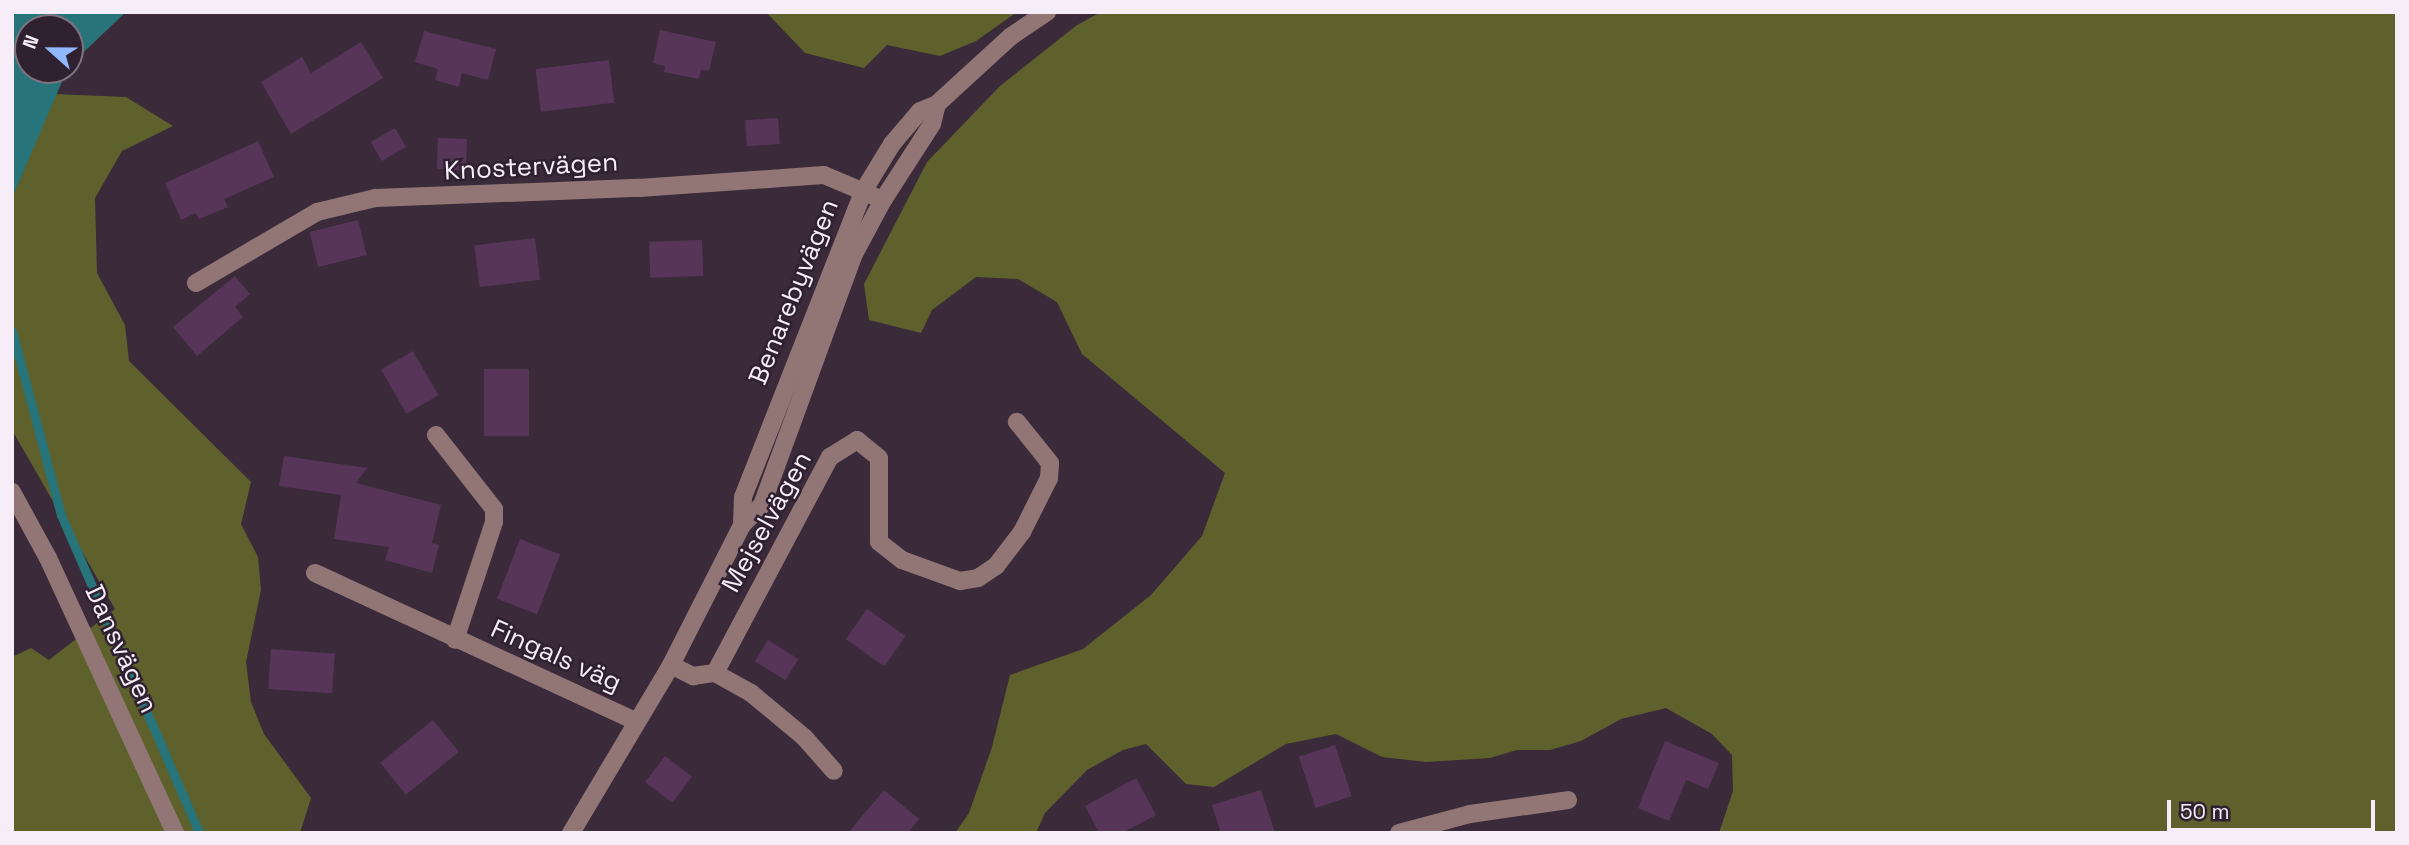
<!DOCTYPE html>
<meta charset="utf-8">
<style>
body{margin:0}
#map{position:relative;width:2409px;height:845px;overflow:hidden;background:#3a2a3a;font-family:"Space Grotesk",sans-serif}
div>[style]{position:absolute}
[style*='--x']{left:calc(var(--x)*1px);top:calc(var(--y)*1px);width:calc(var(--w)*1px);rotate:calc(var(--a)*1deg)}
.forest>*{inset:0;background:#5e612c}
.water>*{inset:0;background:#28747b}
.stream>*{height:9px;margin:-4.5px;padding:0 4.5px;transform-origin:4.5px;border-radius:4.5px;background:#28747b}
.building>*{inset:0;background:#573559;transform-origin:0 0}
.minor>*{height:18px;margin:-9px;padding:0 9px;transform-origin:9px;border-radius:9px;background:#917675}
span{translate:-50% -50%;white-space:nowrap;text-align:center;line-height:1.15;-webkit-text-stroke:5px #302130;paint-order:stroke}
.street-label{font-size:26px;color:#f7edf8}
.frame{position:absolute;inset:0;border:14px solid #f7edf8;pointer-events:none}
.north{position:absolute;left:14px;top:14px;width:70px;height:70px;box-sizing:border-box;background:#302130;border:2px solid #807380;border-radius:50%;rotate:291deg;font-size:19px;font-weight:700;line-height:28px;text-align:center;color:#f7edf8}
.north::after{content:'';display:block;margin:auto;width:24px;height:32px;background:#91b8fd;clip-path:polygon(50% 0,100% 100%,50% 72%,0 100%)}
.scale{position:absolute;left:2167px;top:800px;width:208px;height:32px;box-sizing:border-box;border:4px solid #f7edf8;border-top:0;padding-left:9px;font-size:21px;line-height:24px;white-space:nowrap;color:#f7edf8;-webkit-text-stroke:5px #302130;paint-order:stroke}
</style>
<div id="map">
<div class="forest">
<i style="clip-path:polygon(766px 12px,1017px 12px,976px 41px,940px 56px,887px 45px,864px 68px,805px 53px)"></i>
<i style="clip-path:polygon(1101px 12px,2397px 12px,2397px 833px,1719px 833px,1733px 791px,1732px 755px,1712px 734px,1666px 708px,1621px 719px,1581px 741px,1550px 750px,1517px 750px,1490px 758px,1426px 762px,1382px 757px,1336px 734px,1286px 744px,1214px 787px,1186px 784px,1146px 744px,1123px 750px,1087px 770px,1045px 813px,1036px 833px,955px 833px,969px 813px,992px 747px,1010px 675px,1083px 649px,1151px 595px,1202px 536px,1225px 473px,1082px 354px,1057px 302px,1018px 279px,976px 277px,932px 310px,921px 333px,869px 320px,864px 284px,927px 162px,1000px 86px,1077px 25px)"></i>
<i style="clip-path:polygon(54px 94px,126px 97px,173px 126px,122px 151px,95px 198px,97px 273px,125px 325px,129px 361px,251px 482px,241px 524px,258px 557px,261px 590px,246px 662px,251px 702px,264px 734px,311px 798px,300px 833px,12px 833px,12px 657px,31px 648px,49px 660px,115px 609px,12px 430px,12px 198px)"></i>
</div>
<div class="water">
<i style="clip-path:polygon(12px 12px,126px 12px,70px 65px,70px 28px,28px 28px,28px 70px,67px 70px,12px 198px)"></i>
</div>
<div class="stream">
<i style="--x:12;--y:331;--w:190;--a:75.1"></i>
<i style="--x:61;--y:515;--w:347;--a:66.5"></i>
</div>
<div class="building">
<i style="clip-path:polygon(660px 30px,716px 42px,709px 71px,701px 70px,699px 79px,664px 72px,665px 66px,653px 63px)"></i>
<i style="clip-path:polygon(424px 31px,496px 49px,488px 80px,462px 73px,459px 87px,435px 80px,438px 69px,415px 62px)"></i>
<i style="clip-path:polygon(361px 42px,383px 78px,291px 134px,261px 82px,302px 57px,311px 73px)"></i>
<i style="left:609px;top:60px;width:43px;height:74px;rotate:83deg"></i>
<i style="left:778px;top:118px;width:26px;height:33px;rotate:86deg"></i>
<i style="left:395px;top:128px;width:22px;height:28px;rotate:60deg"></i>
<i style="left:438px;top:138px;width:29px;height:31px;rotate:2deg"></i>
<i style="clip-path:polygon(258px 141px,274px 177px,224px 199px,228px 207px,199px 219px,196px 213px,181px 220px,165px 183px)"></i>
<i style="left:358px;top:220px;width:36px;height:50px;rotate:76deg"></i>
<i style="left:535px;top:238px;width:42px;height:61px;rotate:83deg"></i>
<i style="left:702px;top:240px;width:36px;height:53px;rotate:88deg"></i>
<i style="clip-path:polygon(235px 276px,250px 294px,235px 307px,243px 317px,197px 356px,173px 327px)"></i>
<i style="left:413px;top:351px;width:51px;height:37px;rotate:60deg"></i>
<i style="left:484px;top:369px;width:45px;height:67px"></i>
<i style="clip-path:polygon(284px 456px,367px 468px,356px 483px,441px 505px,432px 543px,439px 545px,432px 573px,385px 560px,389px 547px,334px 539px,341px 495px,279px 486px)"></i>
<i style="left:520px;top:539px;width:43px;height:64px;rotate:21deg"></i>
<i style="left:867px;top:609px;width:47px;height:37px;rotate:35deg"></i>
<i style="left:768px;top:640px;width:36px;height:25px;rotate:32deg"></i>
<i style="left:271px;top:649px;width:64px;height:40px;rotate:4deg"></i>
<i style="left:433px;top:720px;width:41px;height:68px;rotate:51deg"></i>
<i style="clip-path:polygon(1665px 741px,1719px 763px,1708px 789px,1686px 780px,1669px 821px,1638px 808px)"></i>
<i style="left:1335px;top:745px;width:54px;height:38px;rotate:72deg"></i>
<i style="left:665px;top:756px;width:34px;height:33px;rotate:37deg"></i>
<i style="clip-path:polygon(1136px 778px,1156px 815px,1122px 833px,1099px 833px,1085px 806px)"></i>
<i style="clip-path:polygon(884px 790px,919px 819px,908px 833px,848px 833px)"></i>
<i style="clip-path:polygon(1261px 790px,1275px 833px,1221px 833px,1212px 805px)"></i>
</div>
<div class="minor">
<i style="--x:196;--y:283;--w:140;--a:-30.4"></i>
<i style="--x:317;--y:212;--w:60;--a:-13.6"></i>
<i style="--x:375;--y:198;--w:264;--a:-2.2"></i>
<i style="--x:639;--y:188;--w:185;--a:-4"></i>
<i style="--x:824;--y:175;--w:64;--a:23"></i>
<i style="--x:436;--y:435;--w:94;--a:51.9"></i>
<i style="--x:494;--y:509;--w:13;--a:90"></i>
<i style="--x:494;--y:522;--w:124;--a:108.3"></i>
<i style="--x:12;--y:492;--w:75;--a:61.4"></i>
<i style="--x:48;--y:558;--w:303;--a:65.2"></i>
<i style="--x:742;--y:525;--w:28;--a:-88"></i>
<i style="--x:743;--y:497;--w:330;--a:-68.5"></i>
<i style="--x:864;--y:190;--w:54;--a:-58.7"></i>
<i style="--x:892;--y:144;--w:43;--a:-49.7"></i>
<i style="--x:920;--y:111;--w:18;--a:-22"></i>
<i style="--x:937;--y:104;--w:99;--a:-42.5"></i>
<i style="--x:1010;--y:37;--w:45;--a:-34"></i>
<i style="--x:315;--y:573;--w:353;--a:24.8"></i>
<i style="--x:671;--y:665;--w:25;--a:27"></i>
<i style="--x:693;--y:676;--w:22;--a:-8"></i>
<i style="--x:715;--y:673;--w:41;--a:29.1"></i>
<i style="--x:751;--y:693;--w:69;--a:39.7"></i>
<i style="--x:804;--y:737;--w:45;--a:48.6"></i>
<i style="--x:715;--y:673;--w:245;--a:-62"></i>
<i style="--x:830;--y:457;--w:32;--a:-32"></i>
<i style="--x:857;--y:440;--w:28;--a:39"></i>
<i style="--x:879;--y:458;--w:84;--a:90"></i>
<i style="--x:879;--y:542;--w:29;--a:38"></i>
<i style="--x:902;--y:560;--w:62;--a:19.9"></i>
<i style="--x:960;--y:581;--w:18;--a:-9"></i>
<i style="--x:978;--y:578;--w:22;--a:-34"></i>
<i style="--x:996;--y:566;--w:43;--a:-52.6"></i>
<i style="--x:1022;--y:532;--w:60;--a:-63.4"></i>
<i style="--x:1049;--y:478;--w:15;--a:-86"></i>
<i style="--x:1050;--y:463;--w:53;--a:-128.8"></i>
<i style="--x:571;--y:833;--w:196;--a:-59.2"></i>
<i style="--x:671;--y:665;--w:157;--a:-63.1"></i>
<i style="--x:742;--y:525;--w:28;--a:-45"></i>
<i style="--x:762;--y:505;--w:265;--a:-69.9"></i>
<i style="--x:853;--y:256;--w:64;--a:-61.8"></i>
<i style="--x:883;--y:200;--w:90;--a:-57.2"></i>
<i style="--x:932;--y:124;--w:21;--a:-76"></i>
<i style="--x:1399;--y:833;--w:73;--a:-15"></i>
<i style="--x:1470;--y:814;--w:99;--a:-8.1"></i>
</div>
<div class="street-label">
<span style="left:531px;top:167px;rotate:-3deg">Knostervägen</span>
<span style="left:794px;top:292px;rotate:-68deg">Benarebyvägen</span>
<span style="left:767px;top:522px;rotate:-61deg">Mejselvägen</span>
<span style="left:121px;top:649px;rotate:65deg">Dansvägen</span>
<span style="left:556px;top:656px;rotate:24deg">Fingals väg</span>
</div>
<div class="frame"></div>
<div class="north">N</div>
<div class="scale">50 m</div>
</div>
